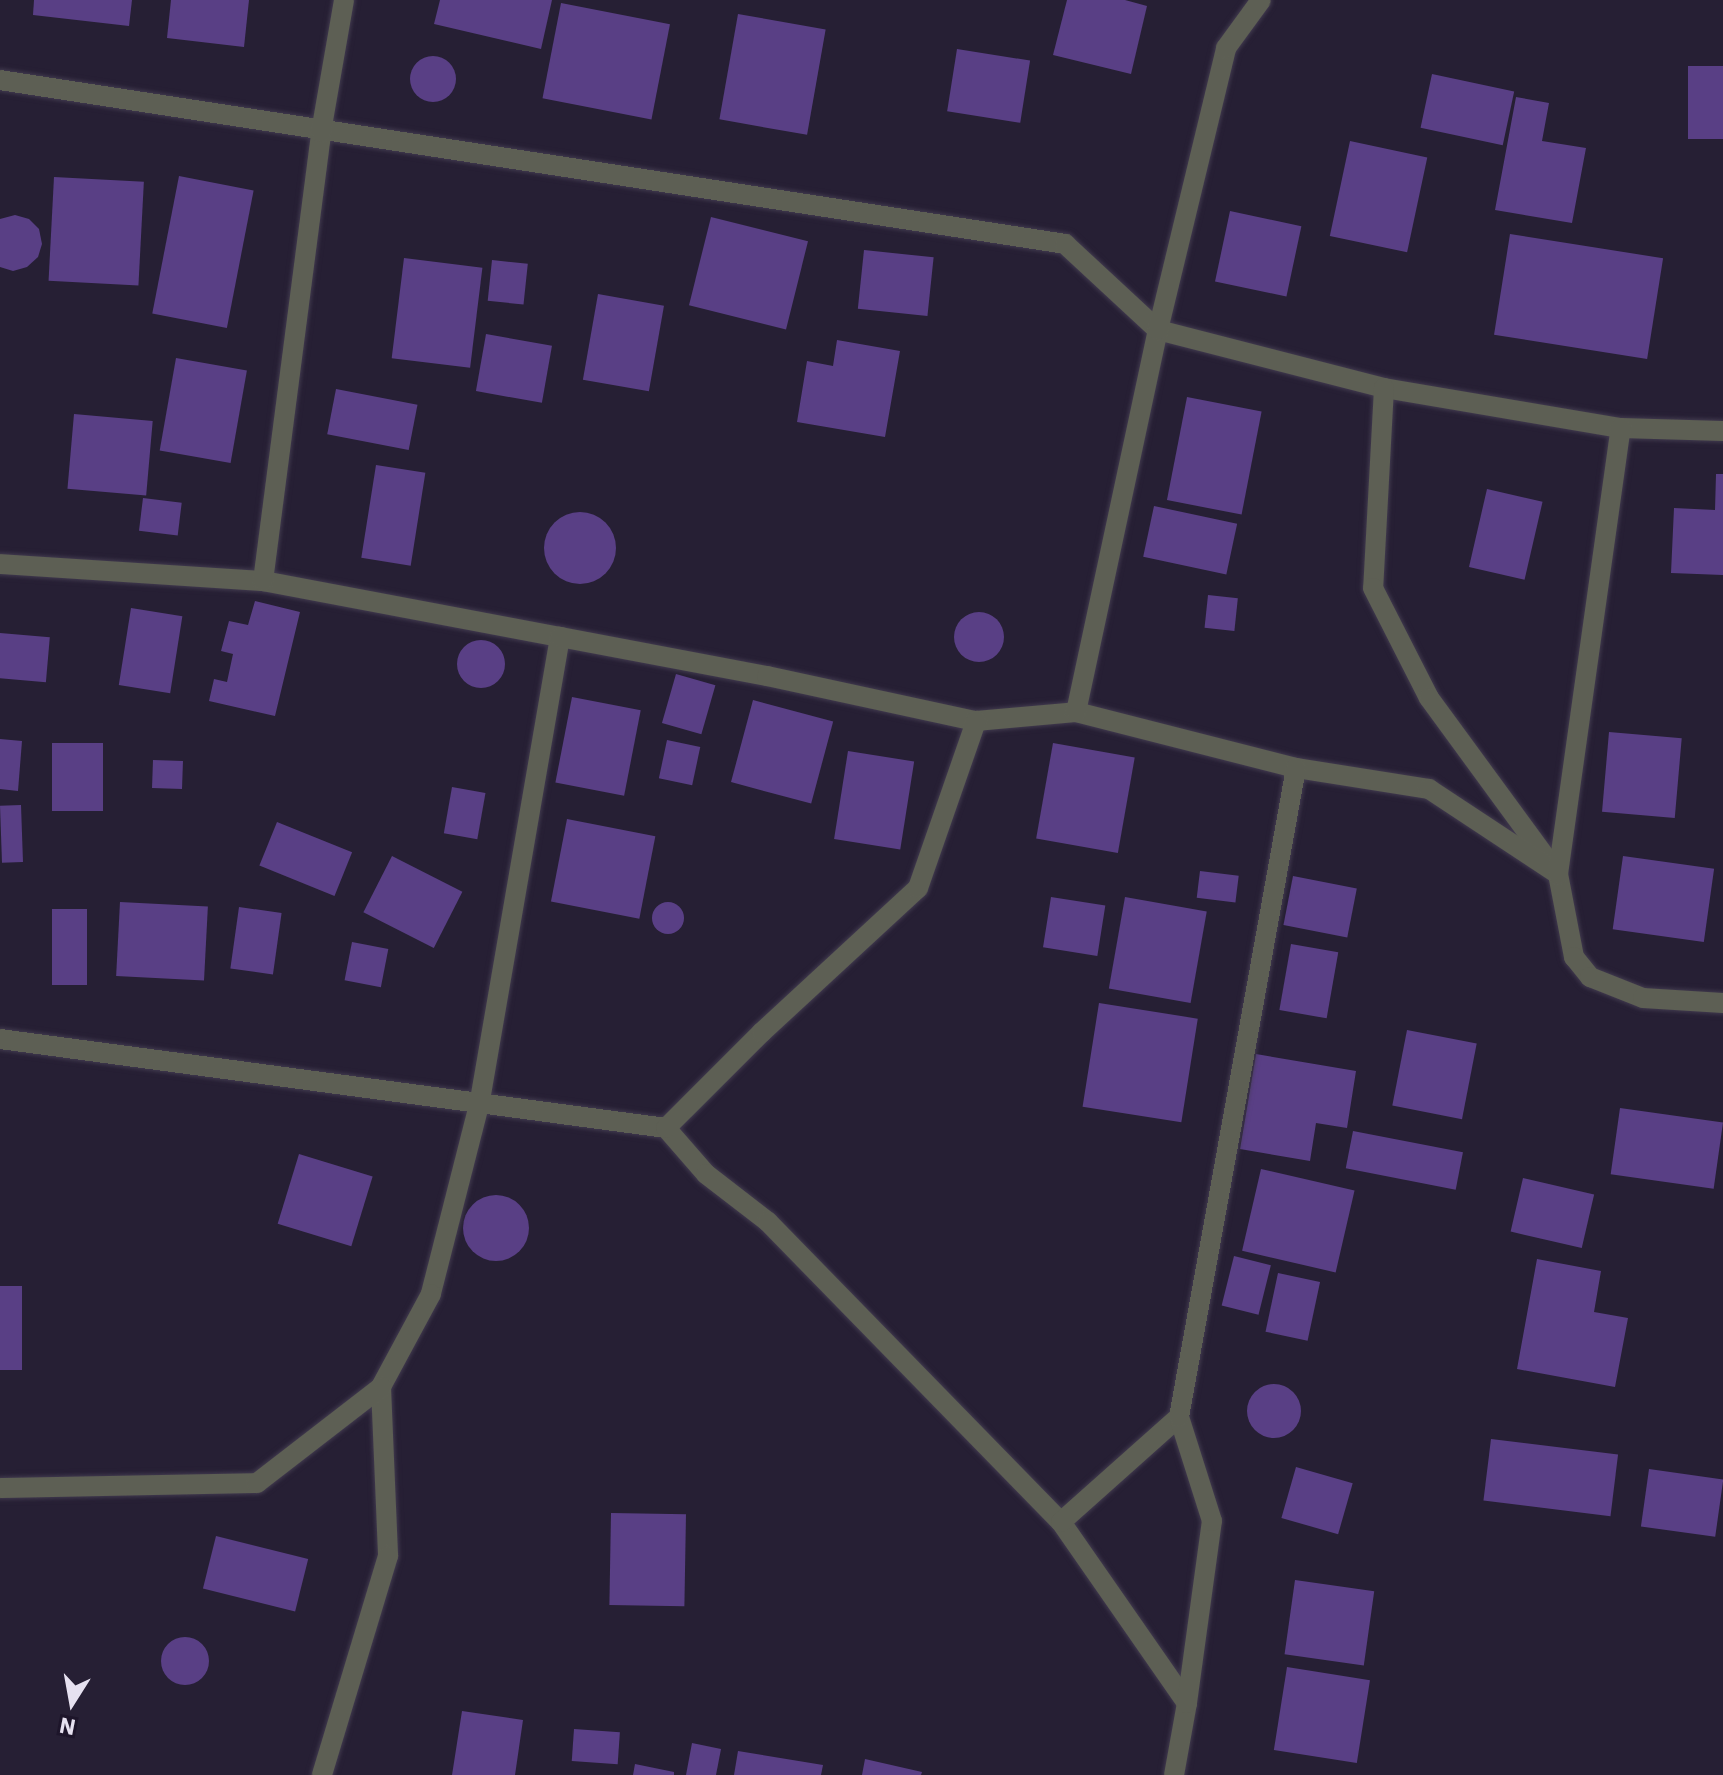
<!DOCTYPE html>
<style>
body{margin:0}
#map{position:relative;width:1723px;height:1775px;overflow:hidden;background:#261f34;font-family:"IBM Plex Sans",sans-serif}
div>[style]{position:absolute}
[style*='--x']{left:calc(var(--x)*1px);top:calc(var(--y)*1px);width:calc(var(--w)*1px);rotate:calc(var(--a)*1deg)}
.building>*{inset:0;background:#593f85;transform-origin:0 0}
.round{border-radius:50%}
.roads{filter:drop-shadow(0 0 2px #413a4e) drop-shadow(0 0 2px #413a4e)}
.minor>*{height:20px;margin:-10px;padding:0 10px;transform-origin:10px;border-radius:10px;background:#5d5f54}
span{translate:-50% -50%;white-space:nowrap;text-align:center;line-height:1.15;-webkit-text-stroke:6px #1d152a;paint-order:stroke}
.north{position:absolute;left:32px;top:1663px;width:80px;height:80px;-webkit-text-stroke:6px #1d152a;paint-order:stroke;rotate:191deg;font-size:22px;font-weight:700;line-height:32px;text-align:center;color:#e6e1f0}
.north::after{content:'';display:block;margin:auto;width:28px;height:36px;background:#e6e1f0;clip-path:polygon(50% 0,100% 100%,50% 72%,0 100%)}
</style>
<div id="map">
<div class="building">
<i style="clip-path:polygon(34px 0,132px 0,129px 26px,33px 15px)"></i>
<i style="clip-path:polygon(171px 0,249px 0,244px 47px,167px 38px)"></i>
<i style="clip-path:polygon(440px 0,552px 0,541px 49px,434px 24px)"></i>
<i style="clip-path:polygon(1067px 0,1125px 0,1147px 6px,1131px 74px,1053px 55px)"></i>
<i style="left:561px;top:3px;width:111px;height:97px;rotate:11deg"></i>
<i style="left:738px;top:14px;width:89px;height:107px;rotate:10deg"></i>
<i style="left:957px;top:49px;width:74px;height:63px;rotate:9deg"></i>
<i class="round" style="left:410px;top:56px;width:46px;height:46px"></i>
<i style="left:1723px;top:66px;width:73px;height:35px;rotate:90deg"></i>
<i style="left:1432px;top:74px;width:84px;height:55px;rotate:12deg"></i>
<i style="clip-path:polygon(1516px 97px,1549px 103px,1542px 141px,1586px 148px,1572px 223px,1495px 210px)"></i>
<i style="left:1350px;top:141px;width:79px;height:97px;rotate:12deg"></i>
<i style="left:179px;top:176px;width:76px;height:140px;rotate:11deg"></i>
<i style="left:54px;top:177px;width:90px;height:104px;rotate:3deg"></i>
<i style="left:1230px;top:211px;width:73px;height:72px;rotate:12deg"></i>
<i style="clip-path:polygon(15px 215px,29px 219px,39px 229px,42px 244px,38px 257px,27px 267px,13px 271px,0 267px,0 219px)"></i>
<i style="left:711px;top:217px;width:100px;height:91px;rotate:14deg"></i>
<i style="left:1510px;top:234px;width:155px;height:102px;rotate:9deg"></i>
<i style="left:864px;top:250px;width:70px;height:59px;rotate:6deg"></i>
<i style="left:404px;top:258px;width:79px;height:101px;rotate:7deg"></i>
<i style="left:492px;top:260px;width:36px;height:41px;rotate:6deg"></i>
<i style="left:598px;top:294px;width:67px;height:87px;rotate:10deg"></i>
<i style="left:486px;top:334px;width:67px;height:58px;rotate:10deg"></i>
<i style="clip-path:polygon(837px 340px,900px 351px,885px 437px,797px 422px,807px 361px,833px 366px)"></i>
<i style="left:176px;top:358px;width:72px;height:94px;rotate:10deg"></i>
<i style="left:336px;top:389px;width:83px;height:46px;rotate:11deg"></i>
<i style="left:1187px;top:397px;width:76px;height:105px;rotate:11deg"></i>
<i style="left:74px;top:414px;width:79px;height:75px;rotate:5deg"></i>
<i style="left:376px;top:465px;width:50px;height:94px;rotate:9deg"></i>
<i style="clip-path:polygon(1716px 474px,1723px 474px,1723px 575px,1671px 573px,1674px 508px,1715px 510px)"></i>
<i style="left:1487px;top:489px;width:57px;height:80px;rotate:13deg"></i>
<i style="left:143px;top:498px;width:39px;height:33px;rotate:7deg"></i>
<i style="left:1154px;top:506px;width:85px;height:52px;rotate:12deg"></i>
<i class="round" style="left:544px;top:512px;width:72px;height:72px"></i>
<i style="left:1208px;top:595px;width:30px;height:33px;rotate:6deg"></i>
<i style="clip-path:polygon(255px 601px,300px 612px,275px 716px,209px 701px,214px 679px,227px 682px,233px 654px,221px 651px,229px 621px,248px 625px)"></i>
<i style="left:131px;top:608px;width:52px;height:78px;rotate:9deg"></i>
<i class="round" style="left:954px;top:612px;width:50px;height:50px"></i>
<i style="left:0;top:633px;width:50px;height:45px;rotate:5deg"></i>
<i class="round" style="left:457px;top:640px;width:48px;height:48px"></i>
<i style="left:676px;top:674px;width:41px;height:51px;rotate:16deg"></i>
<i style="left:572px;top:697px;width:70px;height:87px;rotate:11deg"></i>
<i style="left:753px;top:700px;width:83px;height:85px;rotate:15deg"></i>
<i style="left:1609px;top:732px;width:73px;height:80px;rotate:5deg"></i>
<i style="clip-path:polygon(0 739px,22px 741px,18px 791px,0 789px)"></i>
<i style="left:667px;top:740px;width:34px;height:39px;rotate:12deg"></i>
<i style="left:52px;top:743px;width:51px;height:68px"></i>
<i style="left:1053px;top:743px;width:83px;height:97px;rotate:10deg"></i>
<i style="left:848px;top:751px;width:67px;height:89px;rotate:9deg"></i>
<i style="left:153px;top:760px;width:30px;height:28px;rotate:2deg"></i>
<i style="left:452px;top:787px;width:34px;height:47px;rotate:10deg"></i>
<i style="left:21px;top:805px;width:57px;height:21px;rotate:88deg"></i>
<i style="left:567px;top:819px;width:90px;height:84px;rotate:11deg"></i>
<i style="left:277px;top:822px;width:81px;height:47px;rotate:22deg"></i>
<i style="left:392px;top:856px;width:79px;height:63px;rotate:27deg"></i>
<i style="left:1623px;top:856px;width:92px;height:74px;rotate:8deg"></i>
<i style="left:1200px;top:871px;width:39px;height:27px;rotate:7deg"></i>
<i style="left:1293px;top:876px;width:65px;height:50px;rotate:11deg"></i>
<i style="left:1051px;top:897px;width:55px;height:51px;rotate:9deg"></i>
<i style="left:1125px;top:897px;width:83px;height:93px;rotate:10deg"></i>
<i class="round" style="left:652px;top:902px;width:32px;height:32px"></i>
<i style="left:120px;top:902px;width:88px;height:74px;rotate:3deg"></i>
<i style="left:239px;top:907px;width:43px;height:62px;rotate:8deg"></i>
<i style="left:52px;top:909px;width:35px;height:76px"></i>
<i style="left:352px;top:942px;width:37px;height:39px;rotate:11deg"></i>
<i style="left:1291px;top:944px;width:48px;height:67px;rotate:10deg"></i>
<i style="left:1099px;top:1003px;width:100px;height:105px;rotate:9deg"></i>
<i style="left:1407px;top:1030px;width:71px;height:77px;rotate:11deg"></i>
<i style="clip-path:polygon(1256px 1054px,1356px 1071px,1347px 1128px,1316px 1123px,1310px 1161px,1240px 1149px)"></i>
<i style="left:1620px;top:1108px;width:104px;height:67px;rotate:8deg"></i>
<i style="left:1353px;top:1131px;width:112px;height:38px;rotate:11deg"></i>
<i style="left:299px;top:1154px;width:77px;height:73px;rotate:17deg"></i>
<i style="left:1261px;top:1169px;width:96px;height:84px;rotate:13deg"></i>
<i style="left:1523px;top:1178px;width:73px;height:55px;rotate:13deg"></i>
<i class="round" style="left:463px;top:1195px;width:66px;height:66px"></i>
<i style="left:1234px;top:1256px;width:38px;height:51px;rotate:14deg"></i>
<i style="clip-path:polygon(1537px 1259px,1601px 1271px,1594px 1312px,1628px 1318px,1615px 1387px,1517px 1369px)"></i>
<i style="left:1278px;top:1273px;width:43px;height:60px;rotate:12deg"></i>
<i style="left:0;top:1286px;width:22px;height:84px"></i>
<i class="round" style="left:1247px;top:1384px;width:54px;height:54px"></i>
<i style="left:1491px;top:1439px;width:128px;height:62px;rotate:7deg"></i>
<i style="left:1296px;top:1467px;width:59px;height:53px;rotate:16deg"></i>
<i style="left:1649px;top:1469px;width:75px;height:58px;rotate:8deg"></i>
<i style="left:611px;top:1513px;width:75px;height:92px;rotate:1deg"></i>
<i style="left:216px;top:1536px;width:95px;height:54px;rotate:14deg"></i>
<i style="left:1295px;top:1580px;width:80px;height:75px;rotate:8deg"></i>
<i class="round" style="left:161px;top:1637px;width:48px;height:48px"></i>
<i style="left:1287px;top:1667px;width:84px;height:84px;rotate:9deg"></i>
<i style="clip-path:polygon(462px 1711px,523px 1720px,515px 1775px,452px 1775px)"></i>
<i style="left:574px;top:1729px;width:46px;height:32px;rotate:4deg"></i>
<i style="clip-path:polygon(692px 1743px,721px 1749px,716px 1775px,686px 1775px)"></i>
<i style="clip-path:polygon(738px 1751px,823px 1765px,821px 1775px,734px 1775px)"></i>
<i style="clip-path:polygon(865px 1759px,922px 1772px,921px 1775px,862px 1775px)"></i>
<i style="clip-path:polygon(635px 1764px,674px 1772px,674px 1775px,633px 1775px)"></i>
</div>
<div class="roads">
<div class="minor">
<i style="--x:0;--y:80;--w:1078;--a:8.75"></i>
<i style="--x:1065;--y:244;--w:127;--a:42.8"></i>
<i style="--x:1158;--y:330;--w:233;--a:14.4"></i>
<i style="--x:1384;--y:388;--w:240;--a:9.6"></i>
<i style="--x:1621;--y:428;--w:102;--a:1.7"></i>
<i style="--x:1384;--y:388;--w:200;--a:93.1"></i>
<i style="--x:1373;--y:588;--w:123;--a:63"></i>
<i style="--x:1429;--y:698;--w:218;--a:53.8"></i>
<i style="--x:1558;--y:874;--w:85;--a:79.1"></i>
<i style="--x:1574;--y:957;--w:26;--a:51"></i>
<i style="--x:1590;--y:977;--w:57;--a:21.6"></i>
<i style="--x:1643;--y:998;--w:80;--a:3.6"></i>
<i style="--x:0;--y:564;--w:264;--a:3.7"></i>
<i style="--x:263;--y:581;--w:302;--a:10.7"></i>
<i style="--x:560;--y:637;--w:475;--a:99.8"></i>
<i style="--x:479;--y:1105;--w:195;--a:104.3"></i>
<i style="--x:431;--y:1294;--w:106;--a:118.3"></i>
<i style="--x:381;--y:1387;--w:169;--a:87.6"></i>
<i style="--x:388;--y:1556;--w:229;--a:106.8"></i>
<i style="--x:263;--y:581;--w:453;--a:-82.6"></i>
<i style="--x:321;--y:132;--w:134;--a:-80.1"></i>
<i style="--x:560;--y:637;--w:211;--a:10.7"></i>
<i style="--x:767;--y:676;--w:214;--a:12.2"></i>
<i style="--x:976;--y:721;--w:100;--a:-5.1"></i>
<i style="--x:1076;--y:712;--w:227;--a:14.3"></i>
<i style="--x:1296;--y:768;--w:135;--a:9"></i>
<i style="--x:1429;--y:789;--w:154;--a:33.4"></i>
<i style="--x:1558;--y:874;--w:450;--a:-82"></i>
<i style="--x:1076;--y:712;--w:391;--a:-77.9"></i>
<i style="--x:1158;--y:330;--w:290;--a:-76.4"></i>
<i style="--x:1226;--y:48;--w:59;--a:-53.9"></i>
<i style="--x:0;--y:1039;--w:672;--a:7.61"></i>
<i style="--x:666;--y:1128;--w:61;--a:49"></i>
<i style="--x:706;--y:1174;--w:78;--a:37.7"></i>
<i style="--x:768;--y:1222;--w:419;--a:45.7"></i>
<i style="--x:1061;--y:1522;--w:221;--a:55.2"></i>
<i style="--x:1187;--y:1703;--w:73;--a:100.2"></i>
<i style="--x:666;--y:1128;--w:136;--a:-45"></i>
<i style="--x:762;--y:1032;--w:212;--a:-42.7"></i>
<i style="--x:918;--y:888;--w:177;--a:-70.8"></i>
<i style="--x:0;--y:1488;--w:257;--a:-1.1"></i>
<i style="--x:257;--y:1483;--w:157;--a:-37.7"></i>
<i style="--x:1061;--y:1522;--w:158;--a:-41.7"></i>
<i style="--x:1187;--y:1703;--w:184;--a:-82.2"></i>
<i style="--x:1212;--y:1521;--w:109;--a:-107.6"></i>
<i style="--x:1179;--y:1417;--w:659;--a:-79.78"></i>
</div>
</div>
<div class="north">N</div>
</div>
